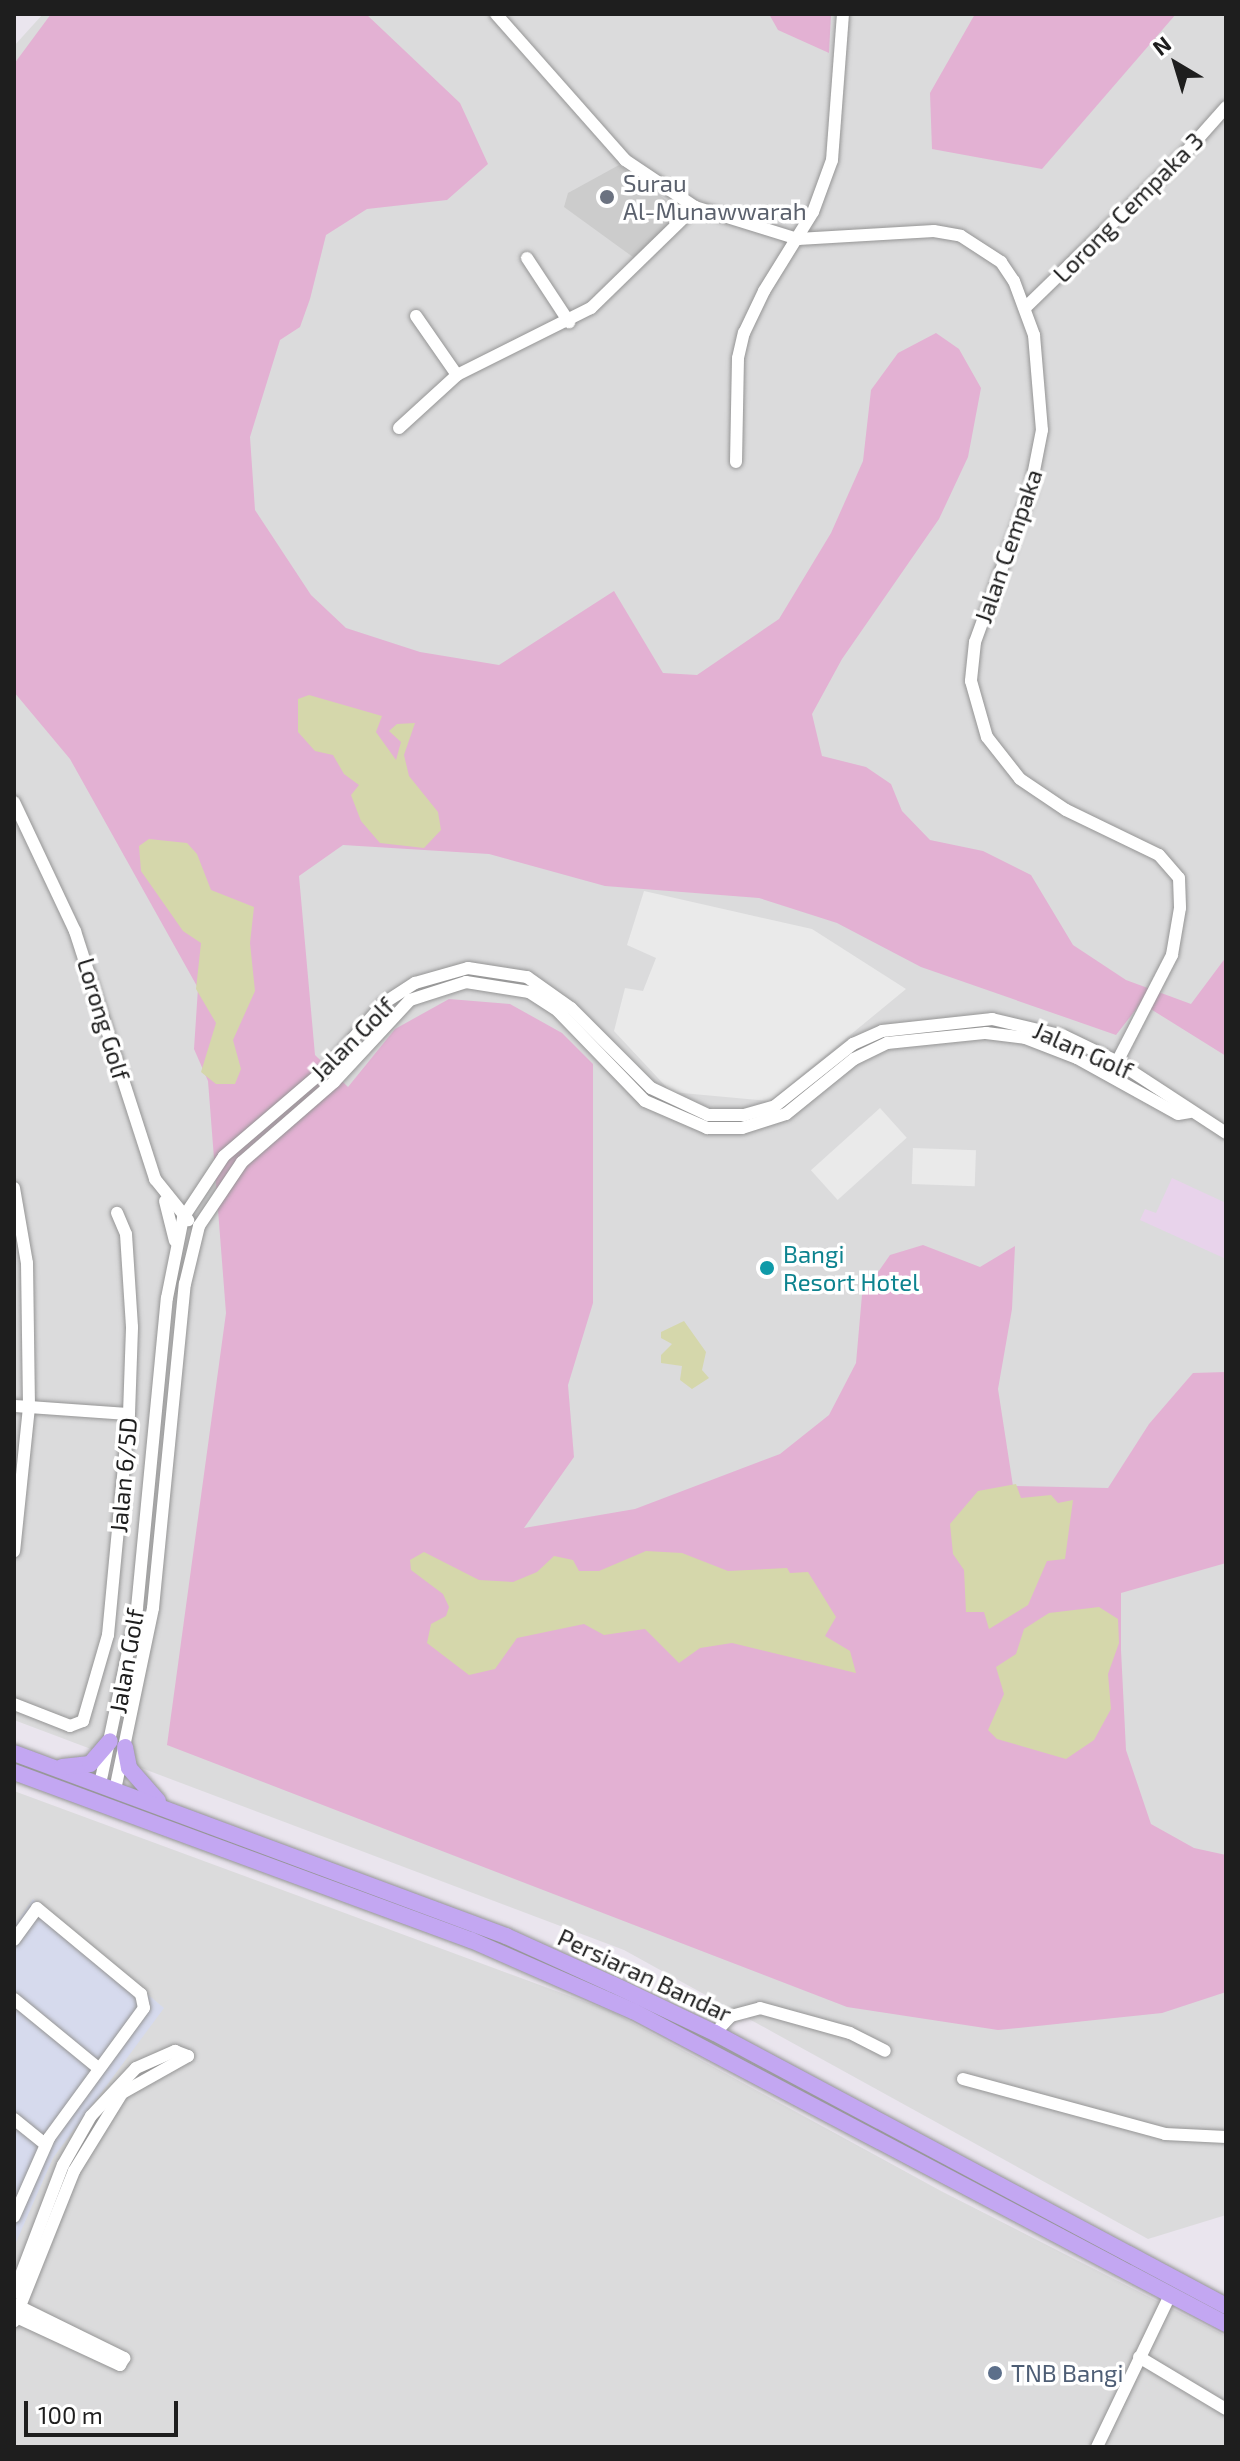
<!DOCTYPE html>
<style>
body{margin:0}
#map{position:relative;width:1240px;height:2461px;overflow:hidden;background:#eae5ee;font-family:"Exo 2",sans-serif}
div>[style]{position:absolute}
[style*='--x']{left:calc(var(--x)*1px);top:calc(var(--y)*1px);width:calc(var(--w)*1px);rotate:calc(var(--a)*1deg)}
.residential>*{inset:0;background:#dbdbdc}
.commercial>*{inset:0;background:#d6daed}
.religious>*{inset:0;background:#ccc}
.farmland>*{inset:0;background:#e8d3eb}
.grass>*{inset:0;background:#e3b1d3}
.parking>*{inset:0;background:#eaeaea;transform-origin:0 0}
.water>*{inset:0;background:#d5d7ab}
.roads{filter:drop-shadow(0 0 2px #959595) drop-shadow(0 0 2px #959595)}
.minor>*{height:12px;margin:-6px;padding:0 6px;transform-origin:6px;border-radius:6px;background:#fff}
.major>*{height:16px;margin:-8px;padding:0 8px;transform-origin:8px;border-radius:8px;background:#c3a7f2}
.dots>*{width:22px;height:22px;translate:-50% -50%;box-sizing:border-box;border:4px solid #fff;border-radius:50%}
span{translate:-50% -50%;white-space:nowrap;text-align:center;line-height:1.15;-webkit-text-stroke:7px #fff;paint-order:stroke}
.worship-label{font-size:24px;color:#5b616d}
.left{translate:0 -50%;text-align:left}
.street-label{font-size:24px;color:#1e1e1e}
.culture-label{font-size:24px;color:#0d838f}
.service-label{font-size:24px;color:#4e5e75}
.frame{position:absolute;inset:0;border:16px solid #1e1e1e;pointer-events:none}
.north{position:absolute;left:1136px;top:24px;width:80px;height:80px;-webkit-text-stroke:6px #fff;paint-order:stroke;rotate:322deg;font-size:22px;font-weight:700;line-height:32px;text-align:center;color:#1e1e1e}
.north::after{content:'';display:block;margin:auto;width:28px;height:36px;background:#1e1e1e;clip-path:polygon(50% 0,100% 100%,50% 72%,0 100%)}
.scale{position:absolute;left:24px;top:2401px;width:154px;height:36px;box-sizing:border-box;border:4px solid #1e1e1e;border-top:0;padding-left:10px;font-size:24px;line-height:28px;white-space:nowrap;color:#1e1e1e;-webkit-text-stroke:6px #fff;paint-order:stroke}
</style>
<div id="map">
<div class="residential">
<i style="clip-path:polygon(43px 14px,1226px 14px,1226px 2215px,1148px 2239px,624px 1950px,14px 1720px,14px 46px)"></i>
<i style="clip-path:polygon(14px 1791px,613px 2012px,941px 2191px,1226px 2336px,1226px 2447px,14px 2447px)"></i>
</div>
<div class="commercial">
<i style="clip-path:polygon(33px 1899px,164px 2008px,53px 2158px,14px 2247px,14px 1926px)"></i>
</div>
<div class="religious">
<i style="clip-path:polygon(619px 165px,677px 208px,677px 219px,637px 260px,564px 207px,568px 193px)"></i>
</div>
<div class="farmland">
<i style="clip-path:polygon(1172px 1178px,1226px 1203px,1226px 1259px,1140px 1220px,1145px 1209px,1156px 1213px)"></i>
</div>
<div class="grass">
<i style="clip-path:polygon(51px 14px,366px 14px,460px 103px,488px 164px,447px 200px,367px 209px,326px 235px,310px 299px,300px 327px,280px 340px,250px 437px,255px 510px,311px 595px,346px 628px,420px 652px,499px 665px,614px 591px,663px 673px,697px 675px,779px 619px,831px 533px,863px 461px,871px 390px,898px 353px,936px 333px,959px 349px,981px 388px,968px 457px,939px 519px,842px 659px,812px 714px,822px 756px,866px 767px,891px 784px,902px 811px,930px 840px,983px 851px,1031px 875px,1073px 945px,1126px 980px,1191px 1004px,1226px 957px,1226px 1056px,1141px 1003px,1116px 1035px,921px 967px,837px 923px,759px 898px,605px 886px,489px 854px,343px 845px,299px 876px,315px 1055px,348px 1087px,395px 1029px,449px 999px,510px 1004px,562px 1033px,593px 1064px,593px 1303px,568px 1385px,574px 1457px,524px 1528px,635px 1509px,780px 1454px,829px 1415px,856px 1363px,862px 1295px,890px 1255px,923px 1245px,980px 1267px,1015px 1246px,1012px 1309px,998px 1389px,1013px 1486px,1108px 1488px,1149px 1424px,1193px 1373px,1226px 1372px,1226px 1563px,1121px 1593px,1121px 1650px,1126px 1750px,1151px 1824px,1194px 1848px,1226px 1855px,1226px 1992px,1162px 2013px,998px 2030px,847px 2007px,167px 1745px,226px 1313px,208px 1081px,194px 1049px,198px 988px,70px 759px,14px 692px,14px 64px)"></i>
<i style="clip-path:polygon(769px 14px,831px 14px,829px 53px,778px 30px)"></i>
<i style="clip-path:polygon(975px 14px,1176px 14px,1042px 169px,932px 149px,930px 93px)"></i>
</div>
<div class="parking">
<i style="clip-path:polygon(644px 891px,812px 929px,906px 989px,770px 1101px,671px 1092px,614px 1031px,625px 988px,643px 991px,656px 958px,627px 945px)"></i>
<i style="left:880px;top:1108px;width:40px;height:93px;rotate:48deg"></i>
<i style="left:913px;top:1148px;width:63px;height:36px;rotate:2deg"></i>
</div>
<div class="water">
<i style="clip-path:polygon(309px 695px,382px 716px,376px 732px,396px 760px,401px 742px,389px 731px,397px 724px,415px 723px,404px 755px,409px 776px,438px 812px,441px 830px,424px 848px,380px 843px,361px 821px,351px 795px,359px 785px,344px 774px,333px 755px,315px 751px,298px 732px,298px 699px)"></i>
<i style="clip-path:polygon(149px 839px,187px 843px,197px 854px,211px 890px,254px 907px,250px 943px,255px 991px,233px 1040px,241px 1069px,235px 1084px,216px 1084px,201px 1072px,216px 1023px,196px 989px,201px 943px,183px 931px,141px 871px,139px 846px)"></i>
<i style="clip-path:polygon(684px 1321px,706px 1352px,702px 1370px,709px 1378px,692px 1389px,680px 1380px,682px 1366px,661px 1363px,661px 1355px,672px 1344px,661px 1338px,661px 1332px)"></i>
<i style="clip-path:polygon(1016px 1484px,1021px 1498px,1051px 1495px,1058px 1503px,1073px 1500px,1065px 1559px,1047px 1561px,1028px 1605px,989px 1629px,984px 1612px,966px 1612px,964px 1570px,953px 1554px,950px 1524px,978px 1491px)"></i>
<i style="clip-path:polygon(646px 1551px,682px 1553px,728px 1571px,787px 1568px,790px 1573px,808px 1572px,836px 1617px,825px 1636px,850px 1651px,856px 1673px,732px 1643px,700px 1648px,679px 1663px,645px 1629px,604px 1635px,584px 1624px,517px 1638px,495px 1669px,469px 1675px,427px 1643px,431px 1624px,446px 1616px,449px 1607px,443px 1594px,411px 1570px,410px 1560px,424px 1552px,479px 1580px,513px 1582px,537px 1572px,554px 1556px,573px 1560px,579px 1571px,599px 1571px)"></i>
<i style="clip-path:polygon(1099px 1607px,1118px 1619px,1119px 1643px,1108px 1674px,1111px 1709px,1094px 1740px,1066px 1759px,997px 1739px,988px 1730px,1004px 1694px,996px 1667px,1016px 1654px,1024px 1629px,1049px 1613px)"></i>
</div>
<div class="roads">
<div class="minor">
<i style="--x:496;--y:14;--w:195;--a:48.5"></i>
<i style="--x:625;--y:160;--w:84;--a:33.9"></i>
<i style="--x:695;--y:207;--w:108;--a:17.3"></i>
<i style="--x:798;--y:239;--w:136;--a:-3.4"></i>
<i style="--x:934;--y:231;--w:27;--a:10"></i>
<i style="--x:961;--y:236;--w:48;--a:33"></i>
<i style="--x:1001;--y:262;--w:23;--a:56"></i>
<i style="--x:1014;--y:281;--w:58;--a:69.7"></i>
<i style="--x:1034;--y:335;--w:95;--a:85.2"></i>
<i style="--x:1042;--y:430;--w:62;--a:101.1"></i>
<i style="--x:1030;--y:491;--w:161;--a:110"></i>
<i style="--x:975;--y:642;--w:39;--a:96"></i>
<i style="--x:971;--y:681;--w:58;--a:74.1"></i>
<i style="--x:987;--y:737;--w:53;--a:51.8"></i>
<i style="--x:1020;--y:779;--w:55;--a:34"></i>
<i style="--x:1066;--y:810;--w:103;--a:25.8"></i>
<i style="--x:1159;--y:855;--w:30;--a:49"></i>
<i style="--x:1179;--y:878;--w:30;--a:88"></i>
<i style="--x:1180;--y:908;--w:48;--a:99.7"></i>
<i style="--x:1172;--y:955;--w:127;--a:117.2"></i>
<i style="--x:527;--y:258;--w:77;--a:56.7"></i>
<i style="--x:1027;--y:306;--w:223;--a:-44.1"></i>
<i style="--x:1187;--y:151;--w:59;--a:-48.4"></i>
<i style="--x:416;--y:316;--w:72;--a:55.2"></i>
<i style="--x:399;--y:428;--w:79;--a:-42.4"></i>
<i style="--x:457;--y:375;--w:150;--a:-26.6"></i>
<i style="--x:591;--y:308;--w:145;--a:-44.2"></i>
<i style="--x:736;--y:462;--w:104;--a:-88.9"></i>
<i style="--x:738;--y:358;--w:26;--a:-77"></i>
<i style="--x:744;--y:333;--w:47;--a:-64.5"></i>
<i style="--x:764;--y:291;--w:93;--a:-58.2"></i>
<i style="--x:813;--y:212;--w:55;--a:-69.9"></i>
<i style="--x:832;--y:160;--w:146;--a:-85.7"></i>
<i style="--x:14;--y:802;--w:143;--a:64.7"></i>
<i style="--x:75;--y:931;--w:261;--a:72.1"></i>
<i style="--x:155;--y:1179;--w:53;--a:51.2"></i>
<i style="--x:14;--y:1188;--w:76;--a:80.2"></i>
<i style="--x:27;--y:1263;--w:144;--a:89.2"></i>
<i style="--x:29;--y:1407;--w:145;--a:95.9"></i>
<i style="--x:165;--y:1201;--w:41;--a:76"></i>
<i style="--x:14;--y:1406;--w:115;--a:4"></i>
<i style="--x:14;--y:1704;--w:60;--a:21.4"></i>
<i style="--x:70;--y:1726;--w:14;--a:-21"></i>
<i style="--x:83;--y:1721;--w:90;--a:-73.8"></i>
<i style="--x:108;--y:1635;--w:222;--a:-84.6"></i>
<i style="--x:129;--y:1414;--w:87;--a:-88"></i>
<i style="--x:132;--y:1327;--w:93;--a:-93.7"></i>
<i style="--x:126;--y:1234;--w:23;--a:-113"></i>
<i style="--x:100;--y:1784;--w:180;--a:-78.1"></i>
<i style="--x:137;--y:1608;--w:311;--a:-84.5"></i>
<i style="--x:167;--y:1298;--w:82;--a:-78.7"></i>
<i style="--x:183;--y:1218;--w:74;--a:-56.5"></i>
<i style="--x:224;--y:1156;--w:138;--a:-40.6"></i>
<i style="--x:329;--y:1066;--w:84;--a:-48.9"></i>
<i style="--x:384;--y:1003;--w:37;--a:-33"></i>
<i style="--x:415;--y:983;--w:55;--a:-15.8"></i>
<i style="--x:468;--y:968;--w:60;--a:8.7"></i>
<i style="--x:527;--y:977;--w:54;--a:35.2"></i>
<i style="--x:571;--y:1008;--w:113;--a:45"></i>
<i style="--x:651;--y:1088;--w:63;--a:25.3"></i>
<i style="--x:708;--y:1115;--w:36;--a:0"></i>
<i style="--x:744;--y:1115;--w:32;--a:-16"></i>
<i style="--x:775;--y:1106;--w:100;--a:-38.5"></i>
<i style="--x:853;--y:1044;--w:32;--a:-24"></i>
<i style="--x:882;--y:1031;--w:111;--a:-6.2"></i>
<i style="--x:992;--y:1019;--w:74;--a:13.3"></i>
<i style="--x:1064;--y:1036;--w:58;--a:25.7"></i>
<i style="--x:1116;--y:1061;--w:131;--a:33.2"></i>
<i style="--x:115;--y:1790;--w:186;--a:-78.2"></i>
<i style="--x:153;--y:1608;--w:326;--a:-84.4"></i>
<i style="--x:185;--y:1284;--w:60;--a:-76.4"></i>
<i style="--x:199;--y:1226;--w:77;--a:-56.1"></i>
<i style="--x:242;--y:1162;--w:122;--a:-41"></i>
<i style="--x:334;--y:1082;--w:112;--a:-47.2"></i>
<i style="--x:410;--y:1000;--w:59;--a:-17.8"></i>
<i style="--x:466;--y:982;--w:64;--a:9"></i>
<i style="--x:529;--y:992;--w:35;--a:33"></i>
<i style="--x:558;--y:1011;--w:125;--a:46"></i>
<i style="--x:645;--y:1101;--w:68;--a:23.5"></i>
<i style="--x:707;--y:1128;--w:35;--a:0"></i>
<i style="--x:742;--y:1128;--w:46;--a:-17.7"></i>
<i style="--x:786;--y:1114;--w:87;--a:-39"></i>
<i style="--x:854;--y:1059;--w:37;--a:-26"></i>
<i style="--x:887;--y:1043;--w:100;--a:-5.8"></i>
<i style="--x:986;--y:1033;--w:39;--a:7"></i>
<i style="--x:1025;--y:1038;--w:56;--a:21"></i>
<i style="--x:1077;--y:1058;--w:115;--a:29"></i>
<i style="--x:1178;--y:1114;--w:12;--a:-9"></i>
<i style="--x:14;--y:1940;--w:39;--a:-54"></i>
<i style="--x:37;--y:1908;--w:135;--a:39.6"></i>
<i style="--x:141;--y:1994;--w:14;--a:78"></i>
<i style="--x:144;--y:2008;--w:161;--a:126.2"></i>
<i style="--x:49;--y:2138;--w:86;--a:113.9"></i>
<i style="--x:14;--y:1999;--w:107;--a:39.3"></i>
<i style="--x:715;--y:2033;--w:23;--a:-47"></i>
<i style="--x:731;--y:2016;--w:30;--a:-15"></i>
<i style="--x:760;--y:2008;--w:93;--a:15.5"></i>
<i style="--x:850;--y:2033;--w:39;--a:27"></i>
<i style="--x:963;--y:2079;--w:209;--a:15.2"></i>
<i style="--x:1165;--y:2134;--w:61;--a:2.8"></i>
<i style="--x:14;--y:2119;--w:40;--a:39"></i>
<i style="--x:14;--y:2293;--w:137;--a:-69.1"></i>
<i style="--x:63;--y:2165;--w:56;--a:-60.3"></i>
<i style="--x:91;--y:2116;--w:66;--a:-46.8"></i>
<i style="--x:136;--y:2068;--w:43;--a:-23.6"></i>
<i style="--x:175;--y:2051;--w:14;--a:21"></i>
<i style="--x:188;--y:2056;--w:76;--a:150.7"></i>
<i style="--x:122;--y:2093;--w:92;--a:121.6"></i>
<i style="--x:74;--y:2171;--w:162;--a:111.8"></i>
<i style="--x:14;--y:2304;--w:123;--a:26.1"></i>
<i style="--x:124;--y:2358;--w:8;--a:120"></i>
<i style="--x:120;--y:2365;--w:117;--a:-155.2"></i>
<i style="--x:1139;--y:2357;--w:101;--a:30.9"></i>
<i style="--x:1097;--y:2447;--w:169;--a:-64.3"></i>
</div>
<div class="major">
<i style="--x:125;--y:1747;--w:21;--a:79"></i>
<i style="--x:129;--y:1768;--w:44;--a:48.7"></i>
<i style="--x:14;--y:1753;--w:525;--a:20.4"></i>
<i style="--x:506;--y:1936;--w:116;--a:24.4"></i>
<i style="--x:612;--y:1984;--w:114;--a:25.4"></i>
<i style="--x:715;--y:2033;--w:579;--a:28.11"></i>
<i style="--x:62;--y:1767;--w:28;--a:-6"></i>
<i style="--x:90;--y:1764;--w:30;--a:-49"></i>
<i style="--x:14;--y:1772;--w:487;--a:20.2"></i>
<i style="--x:471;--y:1940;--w:177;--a:23.7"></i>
<i style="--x:633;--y:2011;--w:671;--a:27.83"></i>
</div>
</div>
<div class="dots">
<i style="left:607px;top:197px;background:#6b7280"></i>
<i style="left:767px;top:1268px;background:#0f9aa8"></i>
<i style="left:995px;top:2373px;background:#5c6f8a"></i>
</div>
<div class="worship-label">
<span class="left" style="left:623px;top:197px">Surau<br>Al-Munawwarah</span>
</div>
<div class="street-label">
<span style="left:1128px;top:207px;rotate:-45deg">Lorong Cempaka 3</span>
<span style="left:1008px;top:546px;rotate:-71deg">Jalan Cempaka</span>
<span style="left:104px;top:1019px;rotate:73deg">Lorong Golf</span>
<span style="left:352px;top:1039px;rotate:-45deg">Jalan Golf</span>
<span style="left:1083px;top:1050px;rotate:24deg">Jalan Golf</span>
<span style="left:123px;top:1475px;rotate:-85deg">Jalan 6/5D</span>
<span style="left:126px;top:1661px;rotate:-80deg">Jalan Golf</span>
<span style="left:645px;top:1975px;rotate:25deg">Persiaran Bandar</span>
</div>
<div class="culture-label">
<span class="left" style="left:783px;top:1268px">Bangi<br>Resort Hotel</span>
</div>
<div class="service-label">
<span class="left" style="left:1011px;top:2373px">TNB Bangi</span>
</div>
<div class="frame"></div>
<div class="north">N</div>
<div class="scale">100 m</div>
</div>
